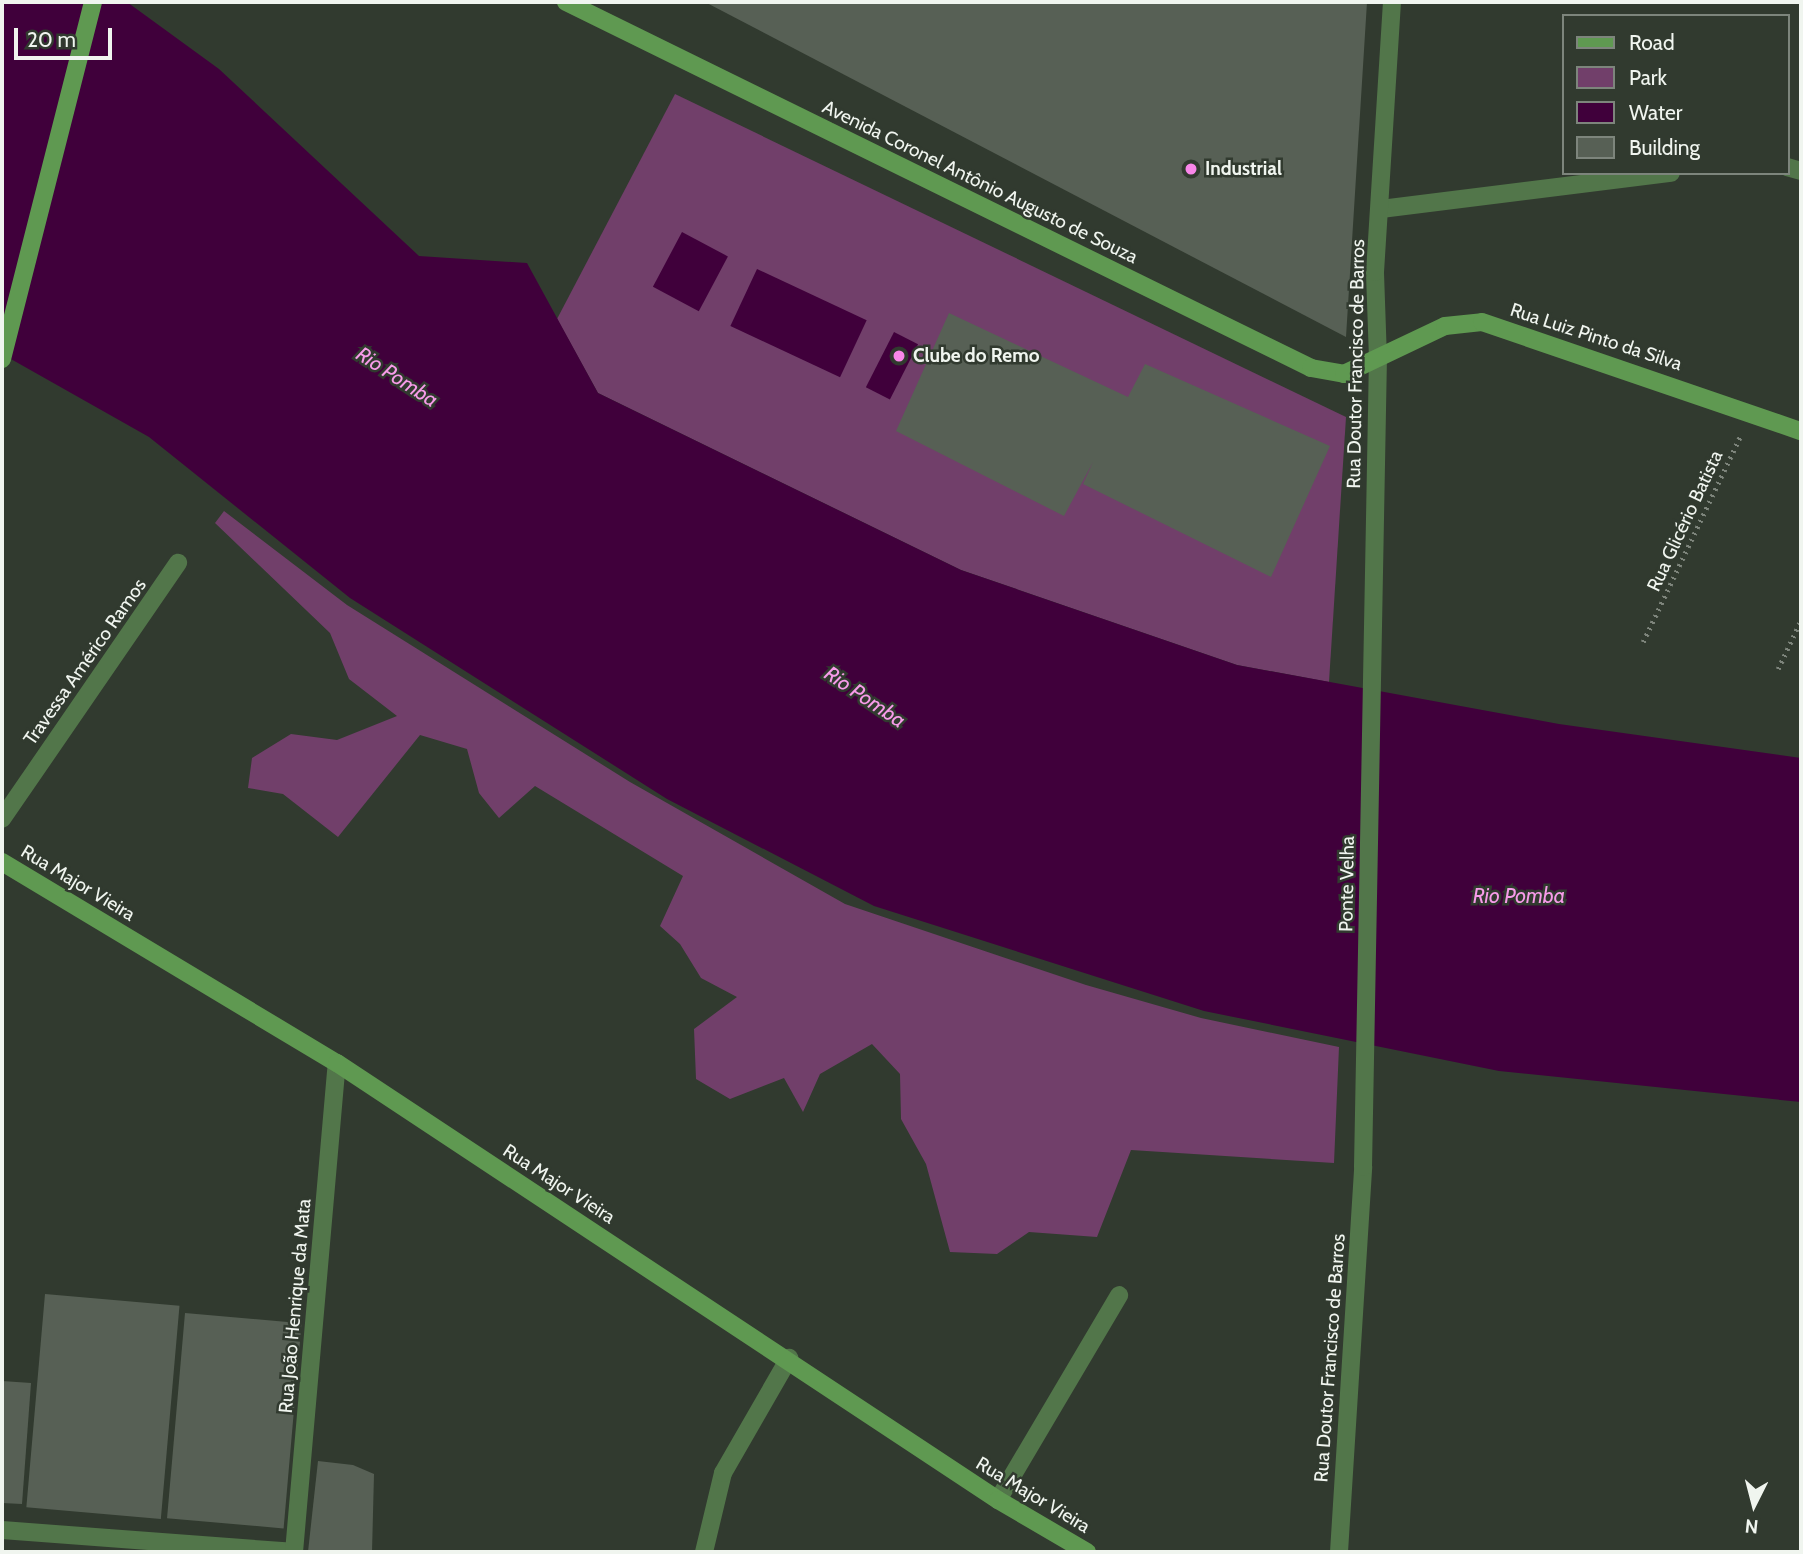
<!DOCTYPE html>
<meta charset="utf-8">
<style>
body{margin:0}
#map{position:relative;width:1803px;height:1554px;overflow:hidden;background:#313a2f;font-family:Cabin,sans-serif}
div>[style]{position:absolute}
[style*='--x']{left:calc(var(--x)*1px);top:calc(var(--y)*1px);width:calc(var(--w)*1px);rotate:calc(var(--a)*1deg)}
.green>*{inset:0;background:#713f6a}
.water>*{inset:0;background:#40003b;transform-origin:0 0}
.building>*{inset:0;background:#576055;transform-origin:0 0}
.path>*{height:4.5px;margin-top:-2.25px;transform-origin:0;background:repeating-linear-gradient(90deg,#7e857c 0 2px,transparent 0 7px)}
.lane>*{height:18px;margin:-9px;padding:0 9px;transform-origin:9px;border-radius:9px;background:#52764a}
.street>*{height:18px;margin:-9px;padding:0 9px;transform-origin:9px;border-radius:9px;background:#52764a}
.secondary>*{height:18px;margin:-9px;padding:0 9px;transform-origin:9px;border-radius:9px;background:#5f9951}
.dots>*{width:19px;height:19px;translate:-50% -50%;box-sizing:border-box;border:4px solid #313a2f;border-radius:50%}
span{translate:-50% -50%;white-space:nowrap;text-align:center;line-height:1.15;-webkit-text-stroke:5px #313a2f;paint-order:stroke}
.poi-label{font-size:19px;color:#f0f5ef;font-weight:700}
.left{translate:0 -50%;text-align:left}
.street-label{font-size:19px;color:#f0f5ef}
.water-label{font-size:21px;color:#f79be9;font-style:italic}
.frame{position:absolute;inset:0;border:4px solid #f0f5ef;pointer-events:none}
.legend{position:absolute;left:1562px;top:14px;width:228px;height:161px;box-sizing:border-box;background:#313a2f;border:2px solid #7d857c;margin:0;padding:9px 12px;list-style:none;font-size:21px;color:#f0f5ef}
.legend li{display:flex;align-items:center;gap:14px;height:35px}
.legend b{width:35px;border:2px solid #7d857c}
.north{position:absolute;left:1719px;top:1470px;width:70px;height:70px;-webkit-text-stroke:5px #313a2f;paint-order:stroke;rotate:186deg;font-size:19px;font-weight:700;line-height:28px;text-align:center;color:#f0f5ef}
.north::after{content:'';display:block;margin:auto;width:24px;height:32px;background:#f0f5ef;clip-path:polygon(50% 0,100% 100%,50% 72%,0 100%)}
.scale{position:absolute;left:14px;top:28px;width:98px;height:32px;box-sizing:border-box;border:4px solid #f0f5ef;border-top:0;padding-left:9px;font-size:21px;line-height:24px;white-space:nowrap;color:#f0f5ef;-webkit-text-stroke:5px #313a2f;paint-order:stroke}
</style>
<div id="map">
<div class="green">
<i style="clip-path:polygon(675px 94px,1346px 417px,1329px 682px,1237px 665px,961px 570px,598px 393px,557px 319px)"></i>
<i style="clip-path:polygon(224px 511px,347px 605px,630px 782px,845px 904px,1086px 985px,1201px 1018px,1339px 1047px,1334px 1163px,1131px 1150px,1097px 1237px,1029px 1232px,997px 1254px,950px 1252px,926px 1164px,901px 1119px,900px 1074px,872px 1044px,820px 1074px,803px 1112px,784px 1078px,730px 1099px,696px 1079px,694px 1029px,737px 997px,701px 978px,680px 944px,660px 926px,683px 876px,535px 786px,499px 818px,479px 793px,467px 749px,420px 735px,338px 837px,283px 794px,248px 788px,252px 758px,291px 734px,337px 740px,397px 716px,349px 679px,330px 633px,215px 523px)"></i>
</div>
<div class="water">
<i style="clip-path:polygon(2px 2px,127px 2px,219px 69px,419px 256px,527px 263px,598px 393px,961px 570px,1237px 665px,1559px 724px,1801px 758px,1801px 1102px,1499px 1071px,1204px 1011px,874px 906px,667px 799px,350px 598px,149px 437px,2px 354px)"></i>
<i style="left:682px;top:232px;width:52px;height:62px;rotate:28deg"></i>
<i style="left:757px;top:269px;width:121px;height:63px;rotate:25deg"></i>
<i style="left:894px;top:332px;width:27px;height:62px;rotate:27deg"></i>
</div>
<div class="building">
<i style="clip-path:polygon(705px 2px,1367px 2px,1346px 337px)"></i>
<i style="clip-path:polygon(949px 313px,1128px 397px,1145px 364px,1330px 446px,1271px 577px,1083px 484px,1093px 462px,1064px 516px,896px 431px)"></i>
<i style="left:45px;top:1294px;width:135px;height:214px;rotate:5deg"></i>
<i style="left:185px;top:1313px;width:117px;height:206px;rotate:5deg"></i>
<i style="clip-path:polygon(2px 1381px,31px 1383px,22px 1504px,2px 1503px)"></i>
<i style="clip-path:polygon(318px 1461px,353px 1465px,374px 1474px,372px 1552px,308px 1552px)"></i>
</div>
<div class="path">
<i style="--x:1643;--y:642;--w:229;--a:-64.7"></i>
<i style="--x:1778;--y:669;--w:54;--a:-64.9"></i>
</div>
<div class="lane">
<i style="--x:1787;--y:167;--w:15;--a:16"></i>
<i style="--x:1381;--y:209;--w:292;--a:-7.1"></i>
</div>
<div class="street">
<i style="--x:2;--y:819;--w:311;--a:-55.5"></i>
<i style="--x:998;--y:1500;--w:238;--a:-59.4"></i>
<i style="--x:2;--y:1530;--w:291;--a:4.3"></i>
<i style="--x:294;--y:1552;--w:491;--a:-85"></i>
<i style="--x:704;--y:1552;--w:81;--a:-76.5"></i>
<i style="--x:723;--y:1473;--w:133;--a:-60.1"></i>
<i style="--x:1339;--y:1552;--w:386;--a:-86.4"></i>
<i style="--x:1363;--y:1167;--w:808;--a:-88.94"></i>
<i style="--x:1378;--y:359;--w:87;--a:-92"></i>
<i style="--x:1375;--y:272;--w:271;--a:-86.4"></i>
</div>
<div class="secondary">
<i style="--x:566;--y:2;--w:830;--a:26.16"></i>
<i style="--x:1311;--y:368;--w:34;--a:10"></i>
<i style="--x:1344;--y:374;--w:112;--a:-25.4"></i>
<i style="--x:1445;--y:326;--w:37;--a:-6"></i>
<i style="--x:1482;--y:322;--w:337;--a:18.9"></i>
<i style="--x:2;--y:359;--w:368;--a:-75.7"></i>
<i style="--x:2;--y:862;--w:391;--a:31"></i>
<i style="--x:337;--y:1063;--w:792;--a:33.47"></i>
<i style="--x:998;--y:1500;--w:103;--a:30.3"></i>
</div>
<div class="dots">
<i style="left:1191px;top:169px;background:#f987e9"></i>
<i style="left:899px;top:356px;background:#f987e9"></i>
</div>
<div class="poi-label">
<span class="left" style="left:1205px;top:169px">Industrial</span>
<span class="left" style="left:913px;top:356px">Clube do Remo</span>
</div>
<div class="street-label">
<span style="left:980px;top:182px;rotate:26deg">Avenida Coronel Antônio Augusto de Souza</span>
<span style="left:1596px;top:337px;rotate:18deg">Rua Luiz Pinto da Silva</span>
<span style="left:1356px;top:364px;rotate:-89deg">Rua Doutor Francisco de Barros</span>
<span style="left:1685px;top:521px;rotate:-65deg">Rua Glicério Batista</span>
<span style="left:85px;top:662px;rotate:-55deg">Travessa Américo Ramos</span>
<span style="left:78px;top:883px;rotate:31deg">Rua Major Vieira</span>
<span style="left:1347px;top:884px;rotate:-89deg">Ponte Velha</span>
<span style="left:559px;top:1184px;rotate:33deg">Rua Major Vieira</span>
<span style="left:295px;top:1306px;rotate:-85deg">Rua João Henrique da Mata</span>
<span style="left:1330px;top:1358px;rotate:-86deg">Rua Doutor Francisco de Barros</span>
<span style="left:1033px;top:1495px;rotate:31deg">Rua Major Vieira</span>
</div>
<div class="water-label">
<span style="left:397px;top:377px;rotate:33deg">Rio Pomba</span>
<span style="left:865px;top:697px;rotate:34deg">Rio Pomba</span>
<span style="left:1519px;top:896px">Rio Pomba</span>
</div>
<div class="frame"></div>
<ul class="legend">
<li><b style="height:9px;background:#5f9951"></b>Road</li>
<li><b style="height:19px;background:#713f6a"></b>Park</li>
<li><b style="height:19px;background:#40003b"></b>Water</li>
<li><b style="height:19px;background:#576055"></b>Building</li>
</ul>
<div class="north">N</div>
<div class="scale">20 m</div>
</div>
